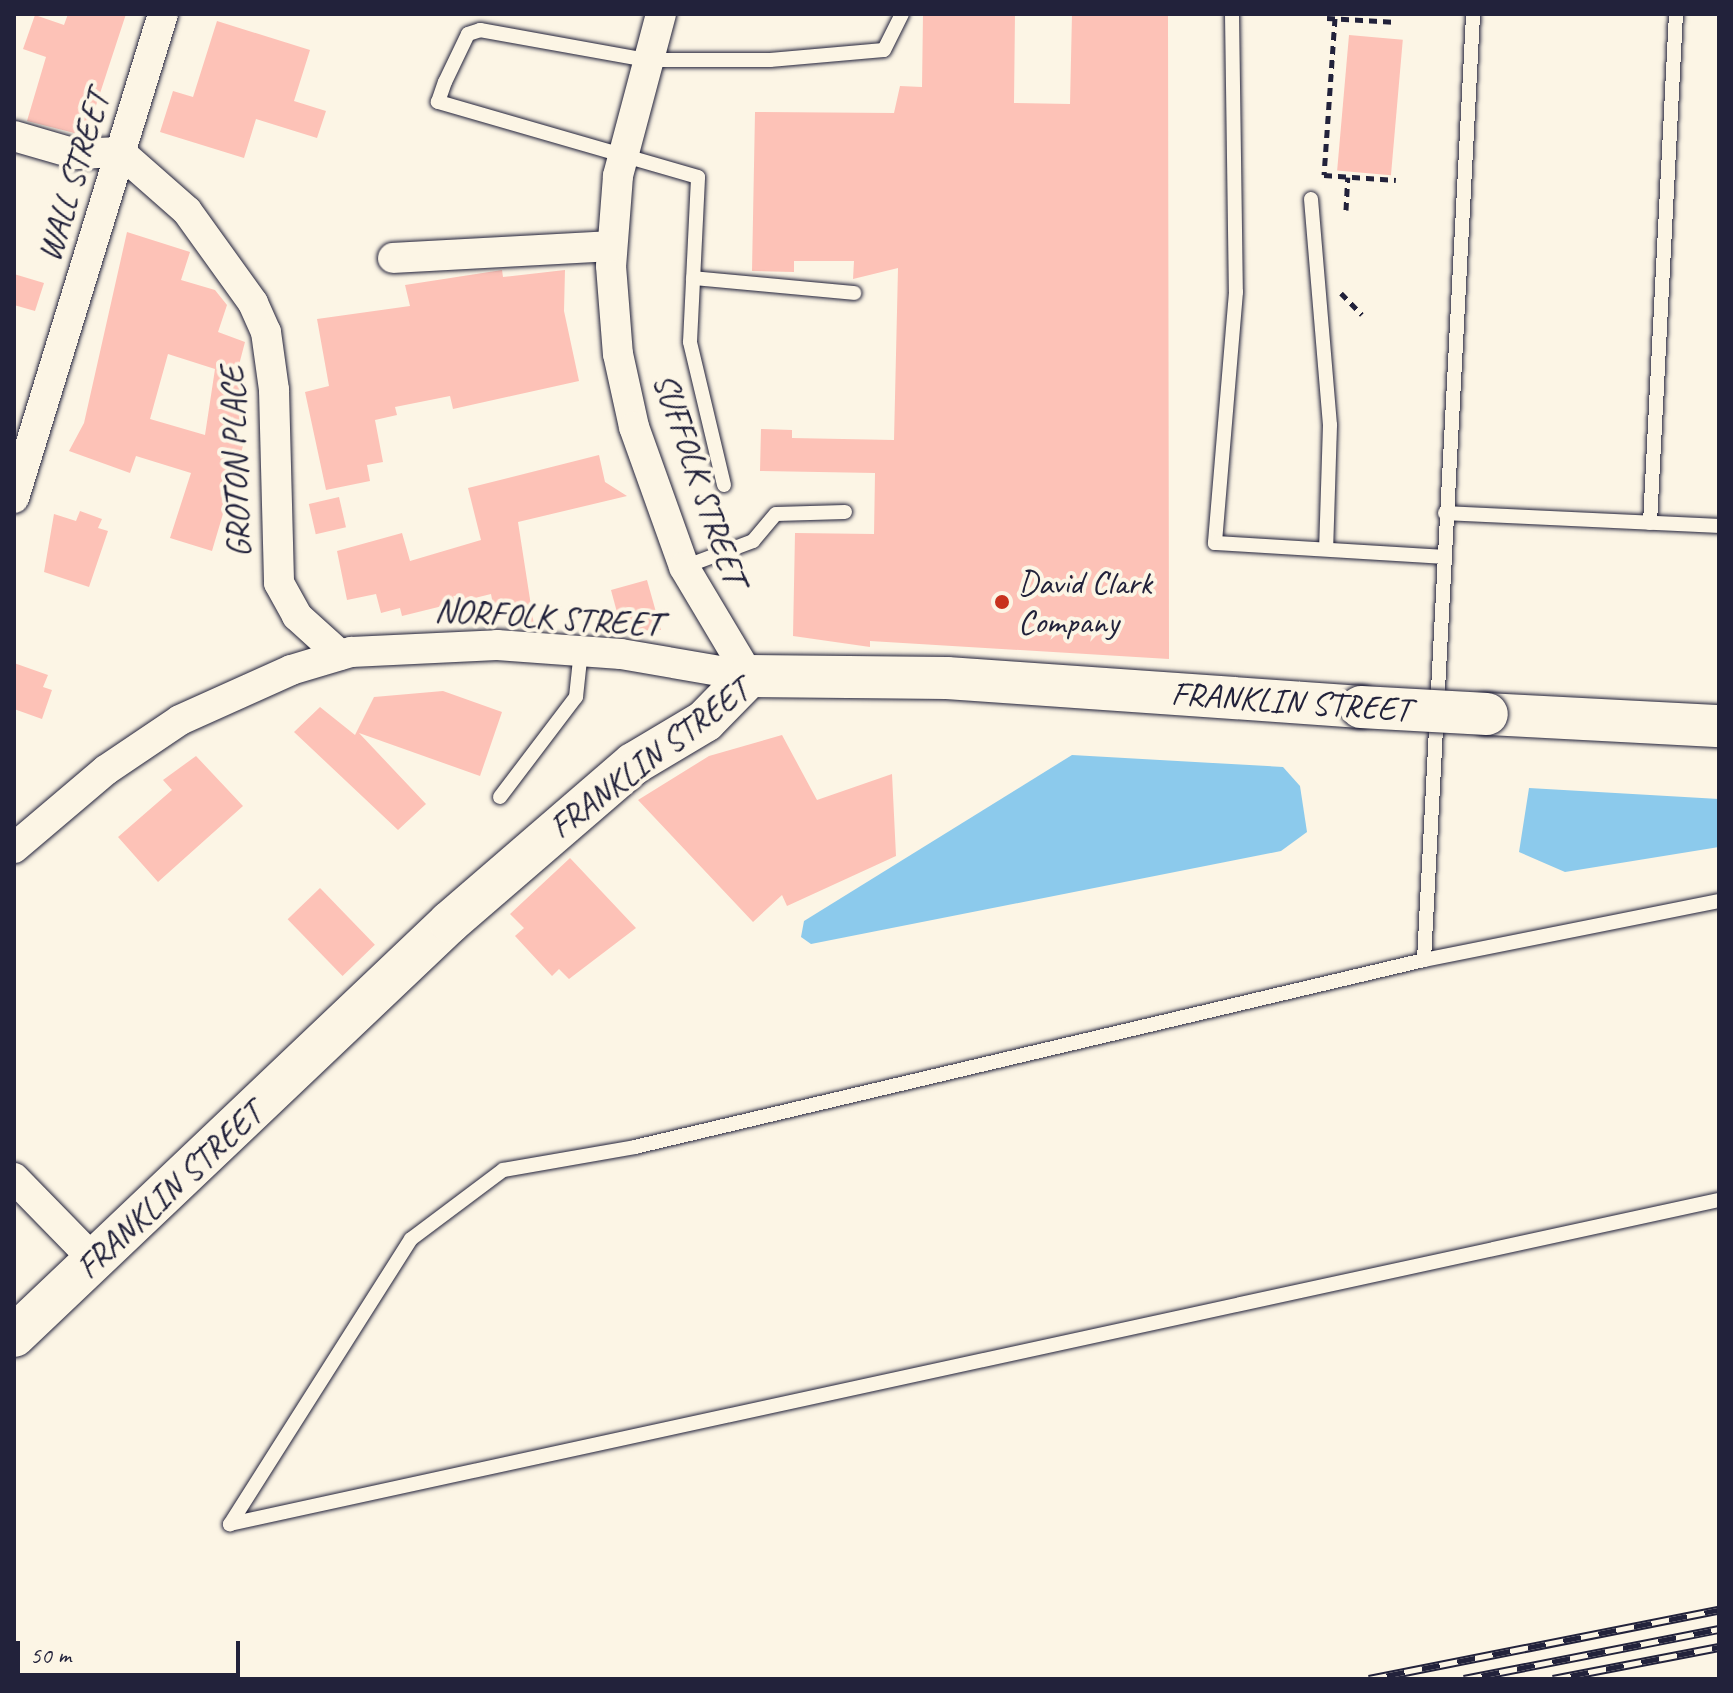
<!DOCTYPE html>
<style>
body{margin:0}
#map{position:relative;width:1733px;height:1693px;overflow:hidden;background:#fcf5e5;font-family:Caveat,sans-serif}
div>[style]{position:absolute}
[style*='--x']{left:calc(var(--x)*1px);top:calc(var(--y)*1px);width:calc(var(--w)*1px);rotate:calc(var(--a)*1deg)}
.water>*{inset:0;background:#8ccaec}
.building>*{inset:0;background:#fdc2b7;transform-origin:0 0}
.path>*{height:5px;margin-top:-2.5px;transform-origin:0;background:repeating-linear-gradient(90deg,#22223b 0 8px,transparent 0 14px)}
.roads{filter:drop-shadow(0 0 2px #22223b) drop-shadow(0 0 2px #22223b)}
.service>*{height:14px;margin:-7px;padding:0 7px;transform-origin:7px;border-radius:7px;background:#fcf5e5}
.minor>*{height:30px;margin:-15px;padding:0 15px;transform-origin:15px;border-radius:15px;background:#fcf5e5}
.secondary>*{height:42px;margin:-21px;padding:0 21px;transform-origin:21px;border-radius:21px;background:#fcf5e5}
.rail>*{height:9px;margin-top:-4.5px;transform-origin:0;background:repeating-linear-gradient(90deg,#fcf5e5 0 18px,#22223b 0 36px);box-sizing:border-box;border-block:2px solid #22223b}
.bridges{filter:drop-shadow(0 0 2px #22223b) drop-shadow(0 0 2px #22223b)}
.secondary-bridge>*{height:42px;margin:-21px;padding:0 21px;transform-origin:21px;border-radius:21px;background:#fcf5e5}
.dots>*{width:22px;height:22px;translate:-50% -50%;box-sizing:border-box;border:4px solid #fcf5e5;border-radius:50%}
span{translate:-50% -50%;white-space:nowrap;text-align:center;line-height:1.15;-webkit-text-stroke:8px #fcf5e5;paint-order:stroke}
.street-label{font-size:34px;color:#22223b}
.poi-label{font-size:34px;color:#22223b}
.left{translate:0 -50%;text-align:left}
.frame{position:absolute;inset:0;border:16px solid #22223b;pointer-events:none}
.scale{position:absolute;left:16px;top:1641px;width:224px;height:36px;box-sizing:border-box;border:4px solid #22223b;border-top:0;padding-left:10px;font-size:24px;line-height:28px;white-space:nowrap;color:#22223b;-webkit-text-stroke:6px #fcf5e5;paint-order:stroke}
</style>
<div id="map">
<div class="water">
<i style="clip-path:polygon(1072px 755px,1283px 767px,1300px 786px,1307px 832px,1281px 851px,811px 944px,801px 937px,804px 921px)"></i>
<i style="clip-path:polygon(1529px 788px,1719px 799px,1719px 847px,1565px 872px,1519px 852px)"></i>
</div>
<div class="building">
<i style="clip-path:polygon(68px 14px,126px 14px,86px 136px,27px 121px,46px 57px,23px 49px,35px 15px,64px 25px)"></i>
<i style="clip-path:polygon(923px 14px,1015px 14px,1014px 103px,1070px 104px,1072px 14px,1168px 14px,1169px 659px,870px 641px,870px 647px,793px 636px,795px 533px,874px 534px,875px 473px,760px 471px,761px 429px,792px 430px,792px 438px,894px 440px,898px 268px,853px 279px,854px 261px,794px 261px,794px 272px,752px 271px,755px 112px,894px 113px,900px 86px,922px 87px)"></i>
<i style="clip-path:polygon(217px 21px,310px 50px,294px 101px,326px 111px,317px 138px,256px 119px,244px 158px,160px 132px,173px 91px,193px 97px)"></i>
<i style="left:1349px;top:35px;width:54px;height:136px;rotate:5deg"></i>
<i style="clip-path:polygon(evenodd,127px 232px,190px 252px,181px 280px,215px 290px,227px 305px,218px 332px,245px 342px,235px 380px,246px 382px,236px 444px,243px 446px,212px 551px,170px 538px,191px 473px,136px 456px,130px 473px,69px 451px,84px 423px,127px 232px,168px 354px,215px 369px,205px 435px,150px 419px,168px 354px)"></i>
<i style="clip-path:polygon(502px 270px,503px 277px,565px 270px,564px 311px,579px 381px,453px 409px,450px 396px,395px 407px,397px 415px,375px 420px,383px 462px,367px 465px,370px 481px,326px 490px,305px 392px,329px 386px,317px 319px,410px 306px,405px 285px)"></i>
<i style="clip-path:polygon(14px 274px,44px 283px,35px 311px,14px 305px)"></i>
<i style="clip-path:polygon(599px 455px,605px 482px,627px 496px,518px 522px,534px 625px,510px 608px,494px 610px,491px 594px,402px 616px,400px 608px,381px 613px,376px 594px,347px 600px,337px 551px,402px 533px,410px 561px,481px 540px,468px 488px)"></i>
<i style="left:339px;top:497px;width:31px;height:31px;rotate:77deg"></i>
<i style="clip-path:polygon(80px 511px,102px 519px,98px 528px,108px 531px,89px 587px,44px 572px,54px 514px,76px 521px)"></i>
<i style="clip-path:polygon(647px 580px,661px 630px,622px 631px,611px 590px)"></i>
<i style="clip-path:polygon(14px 663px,48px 675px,43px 687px,52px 690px,42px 719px,14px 709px)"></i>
<i style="clip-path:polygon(443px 691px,502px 712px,480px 776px,359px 733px,426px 804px,398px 830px,294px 732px,320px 707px,355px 735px,374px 697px)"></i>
<i style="clip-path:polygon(782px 735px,817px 800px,892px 774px,896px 856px,787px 906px,782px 895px,753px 922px,638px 800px,709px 756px)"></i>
<i style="clip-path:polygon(196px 756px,243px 806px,158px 882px,118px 837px,172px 790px,163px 780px)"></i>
<i style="clip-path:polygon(570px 858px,636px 928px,569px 979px,559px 969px,552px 976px,515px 936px,524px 928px,510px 914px)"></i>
<i style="left:320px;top:888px;width:79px;height:45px;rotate:46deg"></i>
</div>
<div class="path">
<i style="--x:1327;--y:18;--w:70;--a:3.3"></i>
<i style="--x:1335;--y:18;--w:157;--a:94"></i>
<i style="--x:1324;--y:175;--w:72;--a:4"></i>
<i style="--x:1346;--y:210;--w:33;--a:-87"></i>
<i style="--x:1341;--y:293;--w:30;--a:46"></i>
</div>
<div class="roads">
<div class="service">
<i style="--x:1232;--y:14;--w:278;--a:89.2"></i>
<i style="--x:1236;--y:292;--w:252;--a:94.8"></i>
<i style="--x:1215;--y:543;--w:228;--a:3.5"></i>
<i style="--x:1311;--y:199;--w:227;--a:85.2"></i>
<i style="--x:1330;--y:425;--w:124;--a:91.8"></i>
<i style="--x:693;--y:278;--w:162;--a:5.3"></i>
<i style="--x:724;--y:485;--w:147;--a:-103.4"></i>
<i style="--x:690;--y:342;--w:165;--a:-87.2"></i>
<i style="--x:698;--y:177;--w:271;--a:-163.9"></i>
<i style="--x:438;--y:102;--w:21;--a:-71"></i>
<i style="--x:445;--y:82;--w:53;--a:-64.4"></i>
<i style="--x:468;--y:34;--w:13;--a:-18"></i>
<i style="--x:480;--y:30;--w:170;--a:10.2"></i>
<i style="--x:647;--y:60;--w:123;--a:0"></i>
<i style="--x:770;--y:60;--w:114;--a:-5"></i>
<i style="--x:884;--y:50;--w:40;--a:-63.4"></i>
<i style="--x:1445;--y:513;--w:274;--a:2.7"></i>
<i style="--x:1650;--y:523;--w:510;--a:-87.08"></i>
<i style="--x:684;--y:567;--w:74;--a:-20.6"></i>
<i style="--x:753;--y:541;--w:35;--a:-50"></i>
<i style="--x:776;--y:514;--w:69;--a:-1.7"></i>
<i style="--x:500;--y:797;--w:126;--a:-52.8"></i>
<i style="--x:576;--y:697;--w:47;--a:-83.9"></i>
<i style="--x:1719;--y:901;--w:301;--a:168.7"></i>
<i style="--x:1424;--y:960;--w:811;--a:166.67"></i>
<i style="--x:635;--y:1147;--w:134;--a:170.1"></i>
<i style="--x:503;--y:1170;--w:115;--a:143.1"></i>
<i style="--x:411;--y:1239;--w:338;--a:122.4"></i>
<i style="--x:230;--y:1524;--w:1524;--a:-12.28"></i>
<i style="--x:1424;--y:960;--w:947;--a:-87.03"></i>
</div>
<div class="minor">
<i style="--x:661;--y:14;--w:168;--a:104.9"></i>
<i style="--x:618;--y:176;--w:90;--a:94.4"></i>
<i style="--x:611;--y:266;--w:88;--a:85.5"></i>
<i style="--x:618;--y:354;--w:75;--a:77.6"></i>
<i style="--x:634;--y:427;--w:149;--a:70.3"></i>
<i style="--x:684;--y:567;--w:127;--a:59.2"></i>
<i style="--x:14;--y:136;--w:65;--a:16.2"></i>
<i style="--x:76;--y:154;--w:44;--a:-2.6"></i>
<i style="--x:120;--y:152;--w:89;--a:41.4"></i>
<i style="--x:187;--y:211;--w:113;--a:54.3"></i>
<i style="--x:253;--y:303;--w:32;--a:66"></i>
<i style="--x:266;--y:332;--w:59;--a:82.1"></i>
<i style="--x:274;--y:390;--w:193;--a:88.5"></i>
<i style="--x:279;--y:583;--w:38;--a:61"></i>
<i style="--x:297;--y:616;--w:58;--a:42.2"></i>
<i style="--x:393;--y:258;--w:219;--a:-3.1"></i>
<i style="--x:14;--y:498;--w:506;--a:-72.89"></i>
<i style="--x:14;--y:848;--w:121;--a:-40.3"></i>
<i style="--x:106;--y:770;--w:89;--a:-34"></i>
<i style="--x:180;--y:720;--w:122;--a:-24.2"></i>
<i style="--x:291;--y:670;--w:63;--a:-16.7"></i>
<i style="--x:351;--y:652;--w:146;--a:-2.7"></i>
<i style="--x:497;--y:645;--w:124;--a:4.2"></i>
<i style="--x:621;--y:654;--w:130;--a:9.8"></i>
<i style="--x:14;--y:1178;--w:115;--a:45.7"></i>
</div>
<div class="secondary">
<i style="--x:1487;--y:714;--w:232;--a:3"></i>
<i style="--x:14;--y:1336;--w:601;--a:-43.52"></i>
<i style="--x:450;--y:922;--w:242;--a:-40.8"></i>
<i style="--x:633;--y:764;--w:84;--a:-30.8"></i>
<i style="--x:705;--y:721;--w:63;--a:-45.6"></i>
<i style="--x:749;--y:676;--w:198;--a:0.6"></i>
<i style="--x:947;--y:678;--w:415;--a:4"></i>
</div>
</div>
<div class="rail">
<i style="--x:1369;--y:1679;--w:357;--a:-11.2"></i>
<i style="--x:1464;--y:1679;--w:260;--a:-11.1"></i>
<i style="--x:1553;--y:1679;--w:169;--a:-10.9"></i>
</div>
<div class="bridges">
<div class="secondary-bridge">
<i style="--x:1361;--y:707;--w:126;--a:3.2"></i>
</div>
</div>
<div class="dots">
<i style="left:1002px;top:602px;background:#c8321e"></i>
</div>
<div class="street-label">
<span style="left:73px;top:176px;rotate:-73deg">WALL STREET</span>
<span style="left:235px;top:462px;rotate:-92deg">GROTON PLACE</span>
<span style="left:700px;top:479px;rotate:71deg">SUFFOLK STREET</span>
<span style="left:548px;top:617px;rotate:4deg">NORFOLK STREET</span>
<span style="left:1291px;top:701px;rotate:4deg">FRANKLIN STREET</span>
<span style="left:649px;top:758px;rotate:-37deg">FRANKLIN STREET</span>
<span style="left:169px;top:1190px;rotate:-43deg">FRANKLIN STREET</span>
</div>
<div class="poi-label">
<span class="left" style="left:1018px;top:602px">David Clark<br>Company</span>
</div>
<div class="frame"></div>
<div class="scale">50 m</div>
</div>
